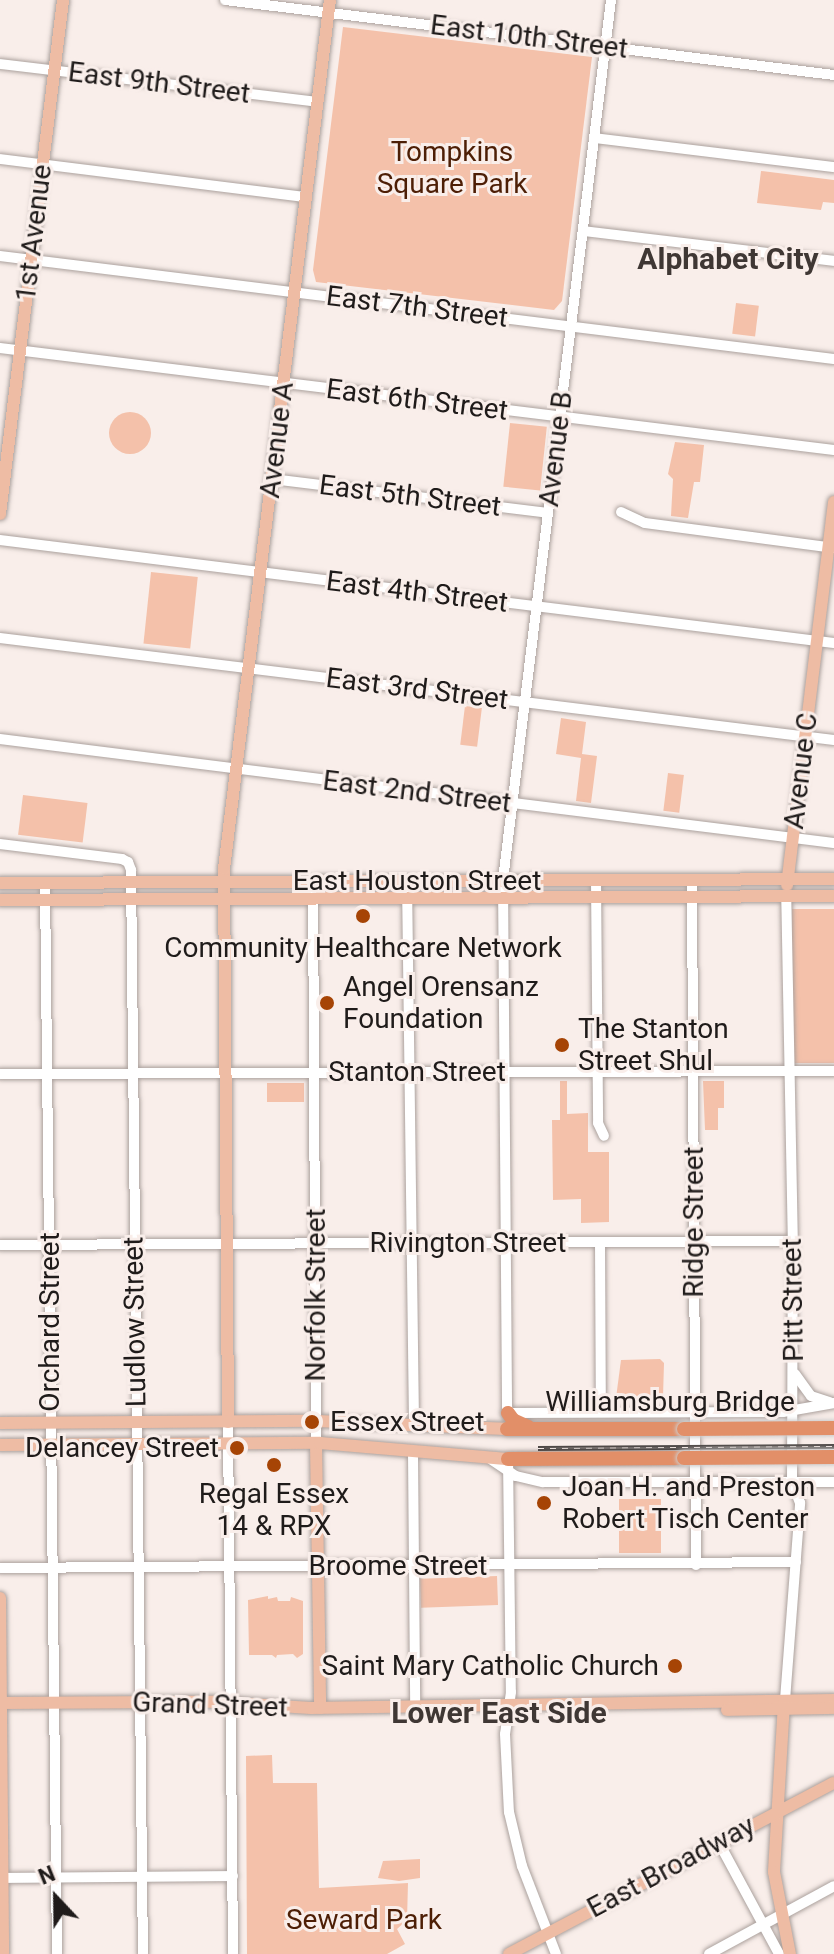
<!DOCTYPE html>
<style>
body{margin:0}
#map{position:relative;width:834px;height:1954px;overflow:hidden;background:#f9eeea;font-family:Roboto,sans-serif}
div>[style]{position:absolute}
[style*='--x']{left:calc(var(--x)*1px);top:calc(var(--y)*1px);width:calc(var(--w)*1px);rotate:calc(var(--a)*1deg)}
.green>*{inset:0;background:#f4c1aa;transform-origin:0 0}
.round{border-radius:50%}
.roads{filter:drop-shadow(0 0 2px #aba19d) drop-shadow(0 0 2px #aba19d)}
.minor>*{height:10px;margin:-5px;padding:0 5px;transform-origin:5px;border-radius:5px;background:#fff}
.major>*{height:12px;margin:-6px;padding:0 6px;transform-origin:6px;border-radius:6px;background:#eebca4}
.highway>*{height:14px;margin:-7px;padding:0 7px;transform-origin:7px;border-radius:7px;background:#e28f68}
.rail>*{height:5px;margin-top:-2.5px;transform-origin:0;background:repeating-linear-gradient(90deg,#f9eeea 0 6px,#4f4a48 0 12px);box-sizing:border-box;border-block:2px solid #4f4a48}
.bridges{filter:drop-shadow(0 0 2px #cecdcd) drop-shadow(0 0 2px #cecdcd)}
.highway-bridge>*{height:14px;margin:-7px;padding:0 7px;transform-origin:7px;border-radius:7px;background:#e28f68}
.dots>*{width:22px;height:22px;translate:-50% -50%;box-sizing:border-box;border:4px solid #f9eeea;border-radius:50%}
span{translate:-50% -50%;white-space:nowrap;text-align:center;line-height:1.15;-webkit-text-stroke:6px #f9eeea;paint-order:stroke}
.street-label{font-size:28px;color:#1f1b1a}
.park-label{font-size:28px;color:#4d1e05}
.poi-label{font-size:28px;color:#1f1b1a}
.left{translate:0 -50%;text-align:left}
.right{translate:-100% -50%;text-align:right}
.neighbourhood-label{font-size:30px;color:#3f3734;font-weight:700}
.north{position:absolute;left:16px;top:1858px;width:80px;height:80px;-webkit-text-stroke:6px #f9eeea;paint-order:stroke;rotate:338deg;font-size:22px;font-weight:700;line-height:32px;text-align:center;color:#1f1b1a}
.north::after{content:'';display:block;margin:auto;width:28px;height:36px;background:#1f1b1a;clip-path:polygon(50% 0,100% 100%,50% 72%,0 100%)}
</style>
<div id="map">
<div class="green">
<i style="clip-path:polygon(343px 27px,592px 57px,562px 301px,554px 310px,316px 282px,313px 270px)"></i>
<i style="clip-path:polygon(761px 171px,834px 180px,834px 203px,823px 202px,821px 210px,757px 203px)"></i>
<i style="left:736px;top:303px;width:23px;height:31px;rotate:7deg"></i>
<i class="round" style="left:109px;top:412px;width:42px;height:42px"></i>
<i style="left:510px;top:423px;width:37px;height:64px;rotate:6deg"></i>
<i style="clip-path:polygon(675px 442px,704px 445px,700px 482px,694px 482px,688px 518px,671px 516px,673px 479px,668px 474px)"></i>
<i style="left:151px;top:572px;width:47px;height:72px;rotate:6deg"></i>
<i style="left:465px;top:706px;width:17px;height:39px;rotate:7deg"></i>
<i style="clip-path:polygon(561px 718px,586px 722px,582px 754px,597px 756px,591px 803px,576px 801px,581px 758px,556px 754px)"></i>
<i style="left:668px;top:773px;width:16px;height:38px;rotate:7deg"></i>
<i style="left:23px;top:795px;width:65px;height:40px;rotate:7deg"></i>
<i style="left:792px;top:909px;width:42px;height:154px"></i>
<i style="clip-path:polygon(560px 1081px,567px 1081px,567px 1114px,588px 1113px,588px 1152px,609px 1152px,609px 1222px,581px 1223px,581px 1199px,553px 1200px,552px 1120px,560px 1120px)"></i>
<i style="clip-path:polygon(703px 1081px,724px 1081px,724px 1108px,718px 1108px,718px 1130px,705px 1130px)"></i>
<i style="left:267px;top:1083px;width:37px;height:19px"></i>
<i style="clip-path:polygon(660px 1359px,664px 1363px,663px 1397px,616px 1398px,621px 1360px)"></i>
<i style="left:619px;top:1499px;width:42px;height:54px"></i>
<i style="left:497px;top:1576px;width:29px;height:77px;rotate:88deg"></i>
<i style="clip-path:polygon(268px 1596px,268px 1599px,277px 1597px,278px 1601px,290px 1601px,291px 1597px,303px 1601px,303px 1654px,297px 1658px,293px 1654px,277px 1655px,276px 1658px,272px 1655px,249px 1655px,248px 1600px)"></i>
<i style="clip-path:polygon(272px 1755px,273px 1783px,317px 1783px,319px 1888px,408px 1883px,407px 1920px,397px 1929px,405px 1944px,387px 1954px,247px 1954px,246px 1756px)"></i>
<i style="clip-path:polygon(420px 1859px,420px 1878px,399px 1881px,378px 1878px,383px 1861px)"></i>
</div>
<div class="roads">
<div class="minor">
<i style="--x:225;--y:0;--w:614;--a:7.02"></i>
<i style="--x:611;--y:0;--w:887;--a:97"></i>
<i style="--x:503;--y:880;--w:526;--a:89.56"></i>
<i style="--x:507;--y:1406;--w:7;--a:82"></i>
<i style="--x:508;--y:1413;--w:275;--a:-0.2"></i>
<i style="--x:783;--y:1412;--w:52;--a:-10"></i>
<i style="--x:0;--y:64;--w:319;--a:6.8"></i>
<i style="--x:594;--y:138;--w:242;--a:6.9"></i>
<i style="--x:0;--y:159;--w:308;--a:7.1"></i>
<i style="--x:583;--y:231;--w:253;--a:6.8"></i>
<i style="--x:0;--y:256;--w:840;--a:7.04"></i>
<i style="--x:0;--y:348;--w:840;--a:6.97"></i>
<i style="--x:272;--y:479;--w:278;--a:7"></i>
<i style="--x:621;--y:512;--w:26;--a:25"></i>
<i style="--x:645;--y:523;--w:191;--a:7.5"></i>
<i style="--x:0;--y:540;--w:840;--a:7.04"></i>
<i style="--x:0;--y:638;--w:840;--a:6.97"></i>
<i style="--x:0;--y:739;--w:840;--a:7.11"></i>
<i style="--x:0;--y:844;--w:123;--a:7"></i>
<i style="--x:122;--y:859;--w:7;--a:27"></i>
<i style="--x:128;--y:862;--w:9;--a:69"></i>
<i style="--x:131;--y:870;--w:1084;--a:89.37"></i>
<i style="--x:596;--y:880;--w:243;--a:89.5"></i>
<i style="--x:598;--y:1123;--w:14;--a:65"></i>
<i style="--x:692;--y:880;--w:685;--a:89.67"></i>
<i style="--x:407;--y:881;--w:542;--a:89.26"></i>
<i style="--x:313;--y:882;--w:561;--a:89.69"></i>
<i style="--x:45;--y:883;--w:1071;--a:89.36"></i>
<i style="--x:0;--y:1074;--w:834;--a:-0.21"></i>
<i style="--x:600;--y:1242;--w:170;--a:89.7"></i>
<i style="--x:0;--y:1245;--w:793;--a:-0.29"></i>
<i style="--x:795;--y:1374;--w:27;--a:54"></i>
<i style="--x:811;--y:1396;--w:20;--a:18"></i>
<i style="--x:228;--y:1422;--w:532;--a:89.46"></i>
<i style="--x:413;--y:1453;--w:254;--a:89.5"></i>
<i style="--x:489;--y:1458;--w:32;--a:34"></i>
<i style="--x:516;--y:1476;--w:28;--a:13"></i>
<i style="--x:543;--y:1482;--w:291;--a:0"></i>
<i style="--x:508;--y:1459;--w:233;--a:89.3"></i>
<i style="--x:511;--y:1692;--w:42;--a:98.1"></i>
<i style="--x:505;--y:1734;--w:78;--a:87.1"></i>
<i style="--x:509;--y:1812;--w:56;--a:76.5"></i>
<i style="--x:522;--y:1866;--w:94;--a:68.9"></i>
<i style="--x:0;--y:1568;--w:796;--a:-0.43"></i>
<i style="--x:785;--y:1700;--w:198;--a:-85.6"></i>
<i style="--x:800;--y:1503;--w:22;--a:-111"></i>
<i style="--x:792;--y:1482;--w:233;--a:-89.8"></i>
<i style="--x:793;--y:1249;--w:353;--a:-91.1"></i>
<i style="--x:718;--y:1841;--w:128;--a:61.6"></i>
<i style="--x:2;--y:1878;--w:231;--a:-0.5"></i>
<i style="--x:709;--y:1954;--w:142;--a:-28.5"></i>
</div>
<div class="major">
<i style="--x:0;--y:514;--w:518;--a:-83.01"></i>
<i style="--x:0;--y:883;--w:834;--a:-0.27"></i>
<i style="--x:787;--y:885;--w:386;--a:-83"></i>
<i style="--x:0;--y:900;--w:834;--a:-0.27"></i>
<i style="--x:228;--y:1422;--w:553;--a:-90.41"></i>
<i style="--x:224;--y:869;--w:875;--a:-83.05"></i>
<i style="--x:0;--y:1423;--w:317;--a:-0.4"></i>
<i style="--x:317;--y:1421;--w:190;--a:2.4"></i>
<i style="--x:316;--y:1443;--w:265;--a:89.1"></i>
<i style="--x:0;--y:1445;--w:320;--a:-0.4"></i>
<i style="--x:320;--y:1443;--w:189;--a:4.9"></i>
<i style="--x:0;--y:1598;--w:356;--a:89.5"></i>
<i style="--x:0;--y:1703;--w:217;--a:-0.3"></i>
<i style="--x:217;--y:1702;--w:94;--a:3.7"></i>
<i style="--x:311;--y:1708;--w:523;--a:-0.88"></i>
<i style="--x:784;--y:1703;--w:169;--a:93.4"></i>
<i style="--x:774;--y:1872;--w:84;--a:79"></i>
<i style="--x:727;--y:1710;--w:107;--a:-1.1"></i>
<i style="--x:509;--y:1954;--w:367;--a:-27.8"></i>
</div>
<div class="highway">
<i style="--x:508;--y:1413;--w:9;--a:54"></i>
<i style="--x:513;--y:1420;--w:17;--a:25"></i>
<i style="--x:507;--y:1429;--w:177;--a:0"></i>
<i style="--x:508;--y:1459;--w:176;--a:-0.3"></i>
</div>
</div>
<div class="rail">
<i style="--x:538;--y:1448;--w:296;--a:-0.4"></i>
</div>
<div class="bridges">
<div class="highway-bridge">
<i style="--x:684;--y:1429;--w:150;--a:-0.4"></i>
<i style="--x:684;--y:1458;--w:150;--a:-0.4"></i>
</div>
</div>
<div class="dots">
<i style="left:363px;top:916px;background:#a64405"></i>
<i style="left:327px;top:1003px;background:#a64405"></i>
<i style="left:562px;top:1045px;background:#a64405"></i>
<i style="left:312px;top:1422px;background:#a64405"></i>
<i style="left:237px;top:1448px;background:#a64405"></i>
<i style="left:274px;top:1465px;background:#a64405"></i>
<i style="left:544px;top:1503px;background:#a64405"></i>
<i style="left:675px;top:1666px;background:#a64405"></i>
</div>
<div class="street-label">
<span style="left:529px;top:37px;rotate:7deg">East 10th Street</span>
<span style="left:159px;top:83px;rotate:7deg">East 9th Street</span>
<span style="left:34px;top:233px;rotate:-83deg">1st Avenue</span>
<span style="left:417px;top:307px;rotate:7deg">East 7th Street</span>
<span style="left:417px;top:400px;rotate:7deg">East 6th Street</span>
<span style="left:277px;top:440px;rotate:-83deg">Avenue A</span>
<span style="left:556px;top:449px;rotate:-83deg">Avenue B</span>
<span style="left:410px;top:496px;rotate:7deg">East 5th Street</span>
<span style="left:417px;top:592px;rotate:7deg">East 4th Street</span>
<span style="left:417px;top:689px;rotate:7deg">East 3rd Street</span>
<span style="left:801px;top:771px;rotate:-83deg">Avenue C</span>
<span style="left:417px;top:792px;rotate:7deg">East 2nd Street</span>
<span style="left:417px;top:881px">East Houston Street</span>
<span style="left:417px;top:1072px">Stanton Street</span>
<span style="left:694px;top:1222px;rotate:-90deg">Ridge Street</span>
<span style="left:468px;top:1243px">Rivington Street</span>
<span style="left:316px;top:1295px;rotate:-90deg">Norfolk Street</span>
<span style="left:793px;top:1300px;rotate:-91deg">Pitt Street</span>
<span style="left:50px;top:1322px;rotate:-90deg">Orchard Street</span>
<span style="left:135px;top:1322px;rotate:-91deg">Ludlow Street</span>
<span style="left:670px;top:1402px">Williamsburg Bridge</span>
<span style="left:398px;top:1566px">Broome Street</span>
<span style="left:210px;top:1705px;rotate:2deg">Grand Street</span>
<span style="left:671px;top:1867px;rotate:-28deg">East Broadway</span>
</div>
<div class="park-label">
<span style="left:452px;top:168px">Tompkins<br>Square Park</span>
<span style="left:364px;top:1920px">Seward Park</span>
</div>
<div class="poi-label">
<span style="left:363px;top:948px">Community Healthcare Network</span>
<span class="left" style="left:343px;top:1003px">Angel Orensanz<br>Foundation</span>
<span class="left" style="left:578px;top:1045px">The Stanton<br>Street Shul</span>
<span class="left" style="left:330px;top:1422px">Essex Street</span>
<span class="right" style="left:219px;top:1448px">Delancey Street</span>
<span class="left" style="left:562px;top:1503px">Joan H. and Preston<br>Robert Tisch Center</span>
<span style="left:274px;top:1510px">Regal Essex<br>14 &amp; RPX</span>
<span class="right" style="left:659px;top:1666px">Saint Mary Catholic Church</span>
</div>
<div class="neighbourhood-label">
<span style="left:728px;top:259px">Alphabet City</span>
<span style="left:499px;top:1713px">Lower East Side</span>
</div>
<div class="north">N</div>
</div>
